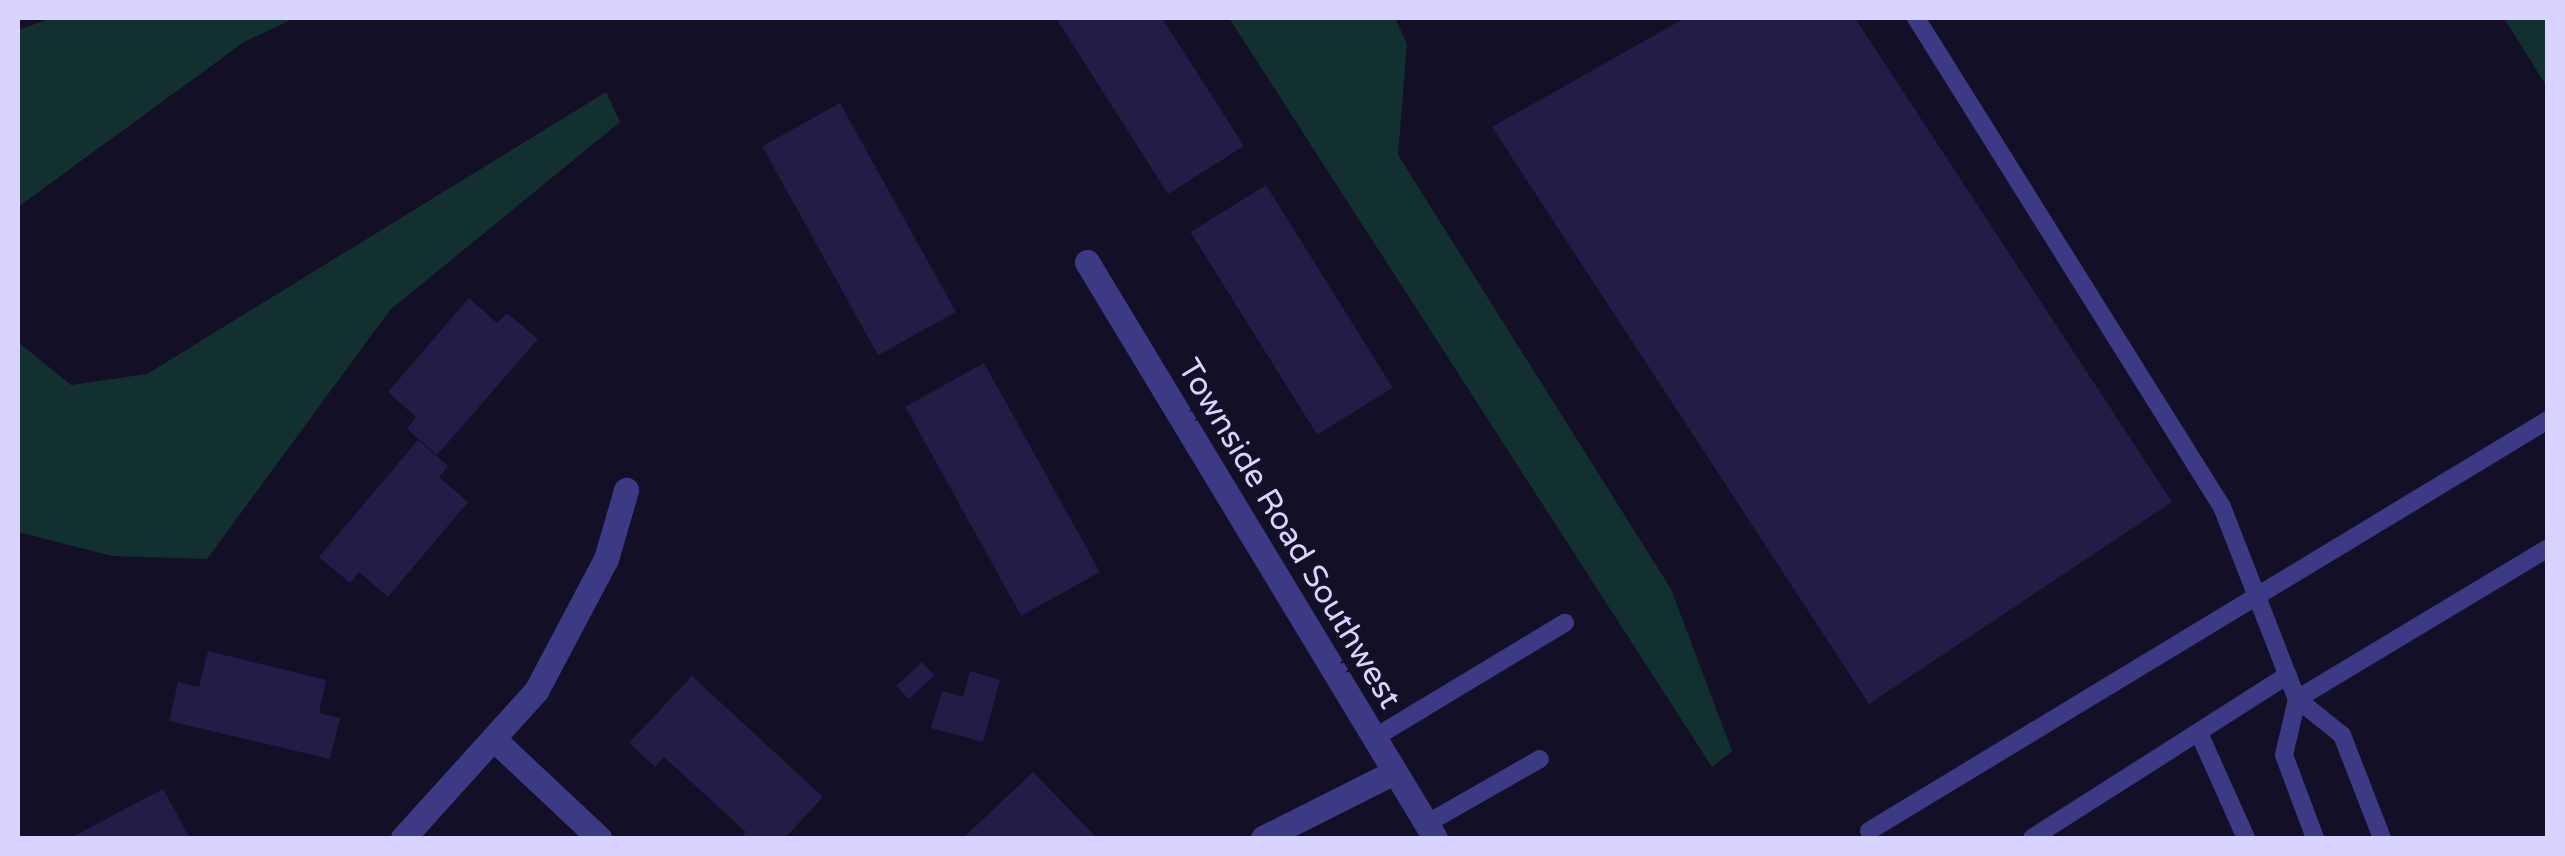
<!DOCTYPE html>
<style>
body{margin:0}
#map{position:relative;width:2565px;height:856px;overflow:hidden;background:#130f26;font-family:"Varela Round",sans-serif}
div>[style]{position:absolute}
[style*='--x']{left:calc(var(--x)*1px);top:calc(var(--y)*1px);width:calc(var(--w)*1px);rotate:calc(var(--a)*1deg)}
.green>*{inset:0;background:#12302f}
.building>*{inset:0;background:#241b47;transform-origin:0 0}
.lane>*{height:18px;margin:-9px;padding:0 9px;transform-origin:9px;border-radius:9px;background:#3d3a85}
.street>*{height:25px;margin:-12.5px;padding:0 12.5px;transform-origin:12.5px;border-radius:12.5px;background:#3d3a85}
span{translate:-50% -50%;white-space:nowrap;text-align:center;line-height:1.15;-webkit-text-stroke:10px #130f26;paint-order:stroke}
.street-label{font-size:32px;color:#d9d4ff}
.frame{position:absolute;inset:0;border:20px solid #d9d4ff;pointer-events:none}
</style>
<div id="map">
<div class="green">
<i style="clip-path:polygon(52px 18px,295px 18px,244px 42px,18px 207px,18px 30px)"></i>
<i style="clip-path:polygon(1229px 18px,1395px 18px,1407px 44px,1398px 155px,1671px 589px,1732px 751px,1712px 767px)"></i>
<i style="clip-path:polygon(2504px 18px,2547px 18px,2547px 87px)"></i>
<i style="clip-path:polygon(606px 92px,620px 122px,390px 310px,207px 559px,112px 556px,18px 532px,18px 342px,71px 385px,147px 374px)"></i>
</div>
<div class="building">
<i style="clip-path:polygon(1056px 18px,1162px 18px,1244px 146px,1168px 194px)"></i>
<i style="clip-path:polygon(1685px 18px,1855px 18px,2172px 502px,1869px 704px,1492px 127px)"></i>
<i style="left:840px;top:103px;width:239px;height:89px;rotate:61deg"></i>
<i style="left:1266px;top:185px;width:239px;height:89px;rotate:58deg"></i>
<i style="clip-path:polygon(469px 298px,497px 323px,507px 313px,538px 339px,437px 455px,407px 429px,416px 417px,388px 392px)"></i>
<i style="left:984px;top:363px;width:239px;height:90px;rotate:61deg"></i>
<i style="clip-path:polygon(418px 440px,448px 466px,439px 477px,468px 502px,388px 597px,359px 572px,350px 583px,319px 557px)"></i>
<i style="clip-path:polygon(208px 651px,326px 680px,319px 713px,340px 718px,330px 759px,169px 721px,178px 682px,199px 687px)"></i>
<i style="left:922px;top:662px;width:18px;height:35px;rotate:47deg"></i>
<i style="clip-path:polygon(970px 671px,1000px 680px,983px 742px,931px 728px,942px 691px,963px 697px)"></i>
<i style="clip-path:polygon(692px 676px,823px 797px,785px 838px,740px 838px,746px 832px,664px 757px,655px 767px,629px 743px)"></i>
<i style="clip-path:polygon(1033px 772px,1097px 838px,963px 838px)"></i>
<i style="clip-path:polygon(163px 789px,190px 838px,70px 838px)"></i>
</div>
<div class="lane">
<i style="--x:1916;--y:18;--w:577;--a:57.96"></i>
<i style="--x:2222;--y:507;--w:206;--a:68.7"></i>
<i style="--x:2297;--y:699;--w:58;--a:38.7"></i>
<i style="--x:2342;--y:735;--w:110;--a:68.8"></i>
<i style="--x:2199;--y:733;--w:115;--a:65.9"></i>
<i style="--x:1374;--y:738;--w:223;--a:-31.1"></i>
<i style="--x:1426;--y:824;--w:131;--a:-29.7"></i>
<i style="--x:1869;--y:831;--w:794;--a:-31.19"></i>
<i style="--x:2032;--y:838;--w:303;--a:-32.5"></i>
<i style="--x:2315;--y:838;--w:89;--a:-110.5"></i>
<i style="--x:2284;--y:755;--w:57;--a:-76.9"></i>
<i style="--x:2297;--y:699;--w:293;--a:-31"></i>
</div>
<div class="street">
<i style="--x:1087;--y:262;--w:673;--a:58.86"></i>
<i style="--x:498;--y:743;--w:139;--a:43.2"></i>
<i style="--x:403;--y:838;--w:198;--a:-47.9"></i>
<i style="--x:536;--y:691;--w:149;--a:-62.1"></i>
<i style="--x:606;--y:559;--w:72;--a:-73.8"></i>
<i style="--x:1263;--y:838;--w:147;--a:-26.7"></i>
</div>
<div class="street-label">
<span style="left:1289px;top:534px;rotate:59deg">Townside Road Southwest</span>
</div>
<div class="frame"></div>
</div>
